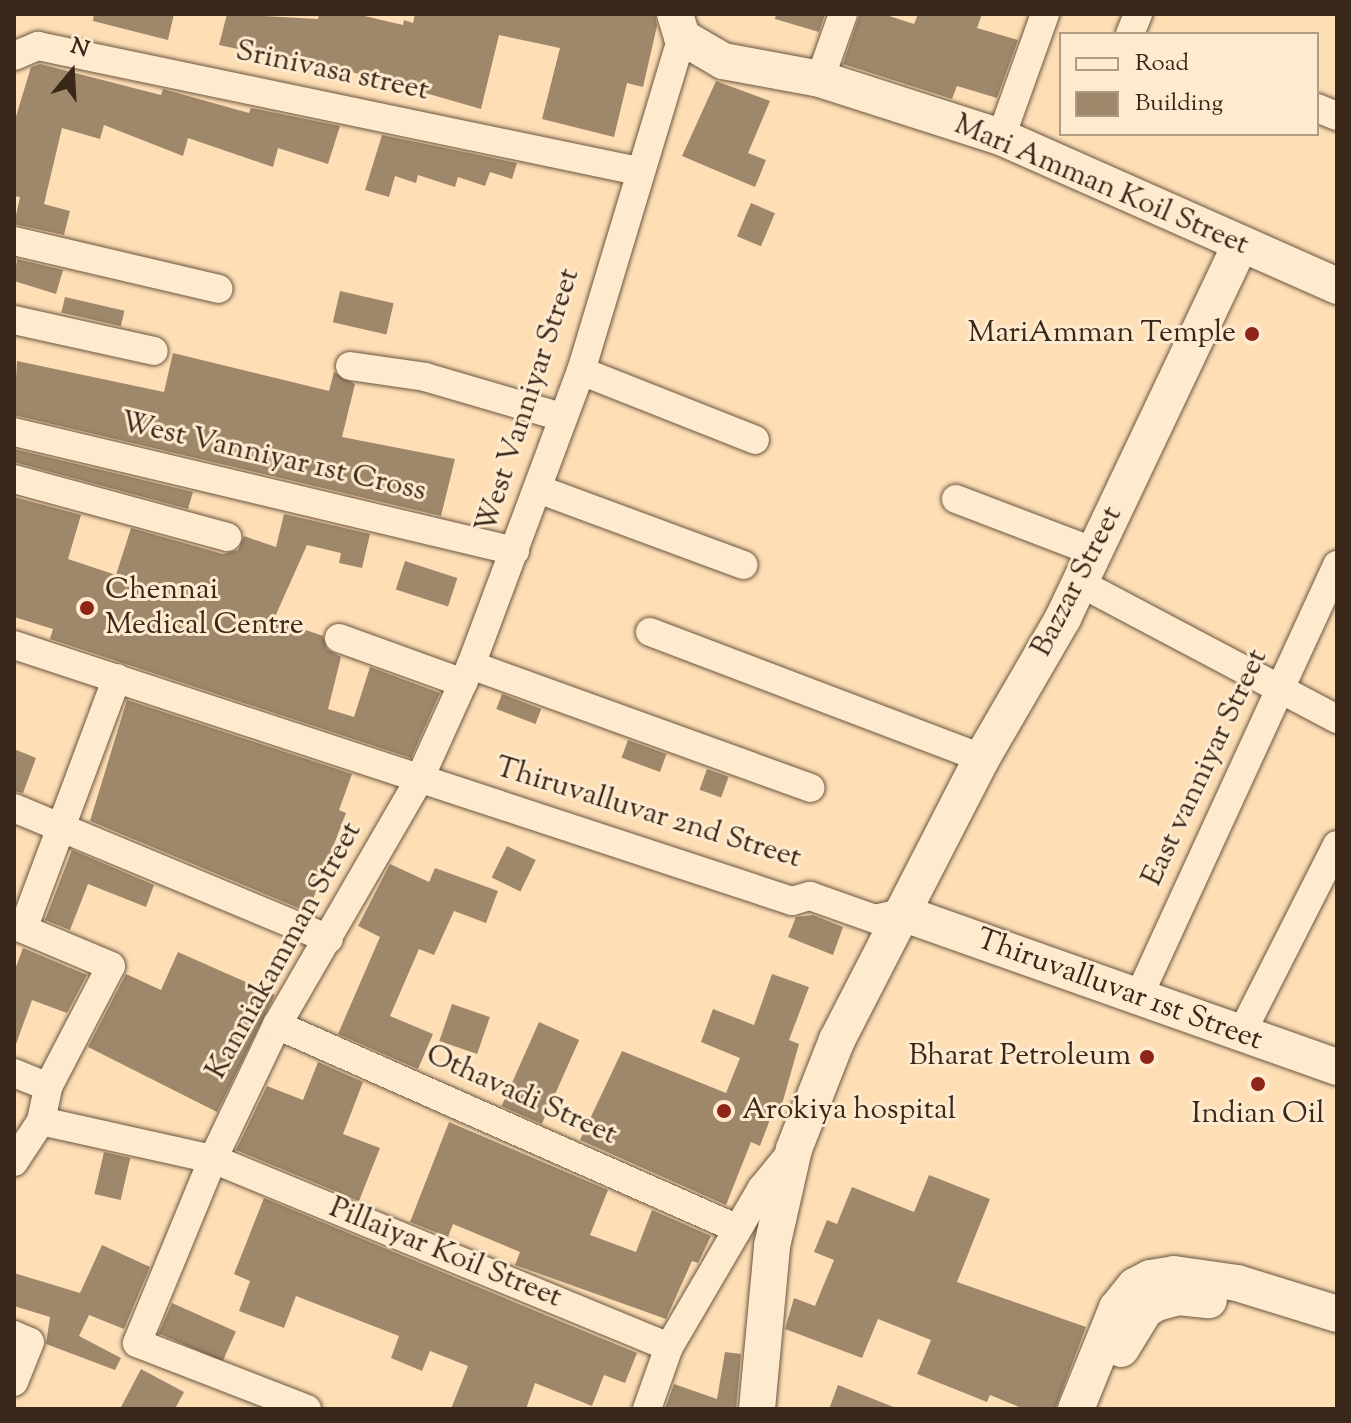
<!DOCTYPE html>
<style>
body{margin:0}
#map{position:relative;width:1351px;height:1423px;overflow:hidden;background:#fedfb5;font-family:"Sorts Mill Goudy",serif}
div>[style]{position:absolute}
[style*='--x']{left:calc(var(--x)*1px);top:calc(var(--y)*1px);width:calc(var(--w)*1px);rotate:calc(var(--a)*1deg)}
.building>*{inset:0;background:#9f876b;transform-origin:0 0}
.roads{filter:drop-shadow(0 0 2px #6a5541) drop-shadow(0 0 2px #6a5541)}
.minor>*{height:28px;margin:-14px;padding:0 14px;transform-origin:14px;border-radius:14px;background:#feeacf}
.tertiary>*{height:36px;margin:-18px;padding:0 18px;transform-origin:18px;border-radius:18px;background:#feeacf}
.dots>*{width:22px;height:22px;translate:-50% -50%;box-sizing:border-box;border:4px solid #feeacf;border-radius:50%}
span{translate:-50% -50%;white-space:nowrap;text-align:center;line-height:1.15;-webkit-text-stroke:6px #feeacf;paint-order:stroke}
.street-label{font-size:30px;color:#39271a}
.poi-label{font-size:30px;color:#39271a}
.right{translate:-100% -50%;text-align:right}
.left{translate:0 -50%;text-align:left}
.frame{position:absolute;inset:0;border:16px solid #39271a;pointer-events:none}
.legend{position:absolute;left:1059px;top:32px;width:260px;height:104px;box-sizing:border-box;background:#feeacf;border:2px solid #af9c87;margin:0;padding:10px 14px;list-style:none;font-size:24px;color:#39271a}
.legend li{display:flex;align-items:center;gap:16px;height:40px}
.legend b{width:40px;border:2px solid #af9c87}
.north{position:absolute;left:32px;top:32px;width:80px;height:80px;-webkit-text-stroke:6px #feeacf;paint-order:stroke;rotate:18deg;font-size:22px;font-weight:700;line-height:32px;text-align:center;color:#39271a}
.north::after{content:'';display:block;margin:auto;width:28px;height:36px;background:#39271a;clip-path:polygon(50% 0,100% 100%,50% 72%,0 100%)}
</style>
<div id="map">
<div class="building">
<i style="clip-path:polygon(94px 14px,174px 14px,168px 40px,93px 21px)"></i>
<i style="clip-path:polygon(227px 14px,318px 19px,319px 14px,356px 14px,403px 25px,404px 20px,413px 23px,415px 14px,655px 14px,657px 26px,643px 87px,627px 83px,614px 137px,542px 119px,560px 48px,499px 35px,481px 109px,300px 57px,299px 62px,219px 45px)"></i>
<i style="clip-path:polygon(776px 14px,825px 14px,819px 32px,775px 19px)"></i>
<i style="clip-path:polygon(860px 14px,883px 14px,914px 24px,918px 14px,982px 14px,977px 28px,1018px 40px,997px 98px,957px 86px,952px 99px,843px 64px)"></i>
<i style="clip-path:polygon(40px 64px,161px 95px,163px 89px,249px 113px,251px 108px,340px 126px,328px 164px,278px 148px,273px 167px,188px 138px,183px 156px,104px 125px,100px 139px,62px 128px,44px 204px,70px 211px,64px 235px,14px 224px,20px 197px,14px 196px,14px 123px,31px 67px)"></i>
<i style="clip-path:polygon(716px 81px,770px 101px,748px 153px,766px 160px,755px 187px,682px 156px)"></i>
<i style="clip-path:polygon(382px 135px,517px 163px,512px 179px,490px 172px,485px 186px,458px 177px,455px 187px,418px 175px,416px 183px,395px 176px,389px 197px,365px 190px)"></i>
<i style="left:751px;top:203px;width:26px;height:36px;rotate:23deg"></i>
<i style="clip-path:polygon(17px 259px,63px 270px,56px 294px,14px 281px)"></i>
<i style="left:340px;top:291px;width:55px;height:32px;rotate:13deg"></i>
<i style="left:65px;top:297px;width:61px;height:16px;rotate:13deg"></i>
<i style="clip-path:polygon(173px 353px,329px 391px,334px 372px,355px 384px,342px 437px,455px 459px,441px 516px,14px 415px,17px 361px,164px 392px)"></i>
<i style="clip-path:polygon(14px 449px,193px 492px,188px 509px,14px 462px)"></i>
<i style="clip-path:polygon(14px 497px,81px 515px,68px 559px,116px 575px,131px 528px,223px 554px,238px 550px,244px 536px,276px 547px,284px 514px,370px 534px,362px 568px,339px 563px,341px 553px,307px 545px,274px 619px,323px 636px,327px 649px,341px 657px,328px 709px,354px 717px,370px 667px,440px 693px,411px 758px,50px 639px,53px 629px,14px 617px)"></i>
<i style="left:405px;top:561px;width:55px;height:30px;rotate:18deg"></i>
<i style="left:502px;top:694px;width:42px;height:16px;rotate:21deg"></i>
<i style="clip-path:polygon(127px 700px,352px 774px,339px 810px,346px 813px,308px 912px,90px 821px)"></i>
<i style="left:628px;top:740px;width:41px;height:19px;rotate:20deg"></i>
<i style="clip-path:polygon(14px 749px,36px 758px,23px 793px,14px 791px)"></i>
<i style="left:707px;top:769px;width:23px;height:22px;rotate:20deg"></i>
<i style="left:507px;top:846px;width:32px;height:35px;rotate:26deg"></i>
<i style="clip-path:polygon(72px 850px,154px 885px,146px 907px,88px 884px,70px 930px,45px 920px)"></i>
<i style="clip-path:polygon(390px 864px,429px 882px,435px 868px,498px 891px,486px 923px,454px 911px,434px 955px,419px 949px,390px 1016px,433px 1034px,418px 1069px,338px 1034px,380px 937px,358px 926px)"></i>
<i style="clip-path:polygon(813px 915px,843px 927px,833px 955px,788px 937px,796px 917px)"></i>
<i style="clip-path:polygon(23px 948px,87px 975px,67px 1013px,32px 1000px,16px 1044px,14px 972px)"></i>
<i style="clip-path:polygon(178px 952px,275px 995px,217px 1112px,88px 1047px,126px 974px,161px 990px)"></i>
<i style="clip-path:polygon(772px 974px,809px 987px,789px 1040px,799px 1044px,781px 1108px,775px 1106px,760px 1146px,751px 1142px,726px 1205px,580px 1140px,622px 1051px,726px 1093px,740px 1058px,701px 1042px,713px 1009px,754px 1025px)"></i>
<i style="left:452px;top:1004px;width:40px;height:39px;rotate:19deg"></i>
<i style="left:539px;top:1022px;width:44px;height:92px;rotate:24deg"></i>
<i style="clip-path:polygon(318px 1062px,363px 1082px,343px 1134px,380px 1148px,359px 1201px,236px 1150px,267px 1086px,303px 1100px)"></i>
<i style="clip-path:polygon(449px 1122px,608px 1190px,590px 1235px,636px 1252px,652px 1210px,711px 1236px,698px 1263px,692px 1261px,666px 1319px,515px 1265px,520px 1252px,453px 1224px,448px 1237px,410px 1222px)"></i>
<i style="left:104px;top:1152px;width:27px;height:43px;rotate:13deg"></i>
<i style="clip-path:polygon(929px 1175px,990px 1199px,957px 1282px,1086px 1327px,1055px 1409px,1024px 1409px,990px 1395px,987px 1402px,917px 1374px,931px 1340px,878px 1319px,862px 1358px,785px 1329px,794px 1298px,815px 1306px,834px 1260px,814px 1252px,827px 1220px,837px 1224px,852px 1187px,914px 1212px)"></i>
<i style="clip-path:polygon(264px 1198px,637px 1353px,625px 1383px,604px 1375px,592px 1406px,535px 1383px,526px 1409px,451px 1409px,468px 1366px,430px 1351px,422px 1371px,391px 1358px,399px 1336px,296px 1296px,284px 1328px,239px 1311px,250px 1281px,234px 1274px)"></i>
<i style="clip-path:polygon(102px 1245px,150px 1267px,124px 1329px,89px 1315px,79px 1336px,121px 1358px,115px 1370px,46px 1344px,50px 1317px,14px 1306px,14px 1273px,80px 1293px)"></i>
<i style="left:172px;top:1303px;width:70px;height:33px;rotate:24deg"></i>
<i style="clip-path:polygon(725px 1352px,741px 1354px,736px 1409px,665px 1409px,674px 1384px,717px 1399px)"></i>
<i style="clip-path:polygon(141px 1369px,184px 1392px,175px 1409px,120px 1409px)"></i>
<i style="clip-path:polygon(838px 1385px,896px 1408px,896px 1409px,829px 1409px)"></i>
</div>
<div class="roads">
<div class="minor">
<i style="--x:1130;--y:34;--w:22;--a:-68"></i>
<i style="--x:14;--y:56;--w:26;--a:-23"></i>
<i style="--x:38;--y:46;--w:613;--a:11.77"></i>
<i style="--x:820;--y:79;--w:69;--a:-70.5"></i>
<i style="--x:1317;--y:108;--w:22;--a:22"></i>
<i style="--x:1001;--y:137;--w:131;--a:-70.3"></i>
<i style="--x:14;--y:241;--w:210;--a:13.2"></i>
<i style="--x:14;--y:320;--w:143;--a:12.5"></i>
<i style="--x:350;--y:366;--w:76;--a:8.3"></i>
<i style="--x:425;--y:377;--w:143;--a:16.3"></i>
<i style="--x:581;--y:371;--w:187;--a:21.6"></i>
<i style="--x:14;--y:432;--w:515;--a:13.36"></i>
<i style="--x:14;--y:479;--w:221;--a:15.2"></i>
<i style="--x:538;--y:489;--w:219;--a:20.3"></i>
<i style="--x:956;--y:499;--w:149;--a:20.9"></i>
<i style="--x:1080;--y:583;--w:291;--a:27.9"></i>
<i style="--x:650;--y:632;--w:355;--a:20.8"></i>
<i style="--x:339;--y:638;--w:132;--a:19.9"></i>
<i style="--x:14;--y:645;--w:819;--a:18.21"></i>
<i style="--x:792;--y:901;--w:19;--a:-16"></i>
<i style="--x:810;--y:896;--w:69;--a:19.5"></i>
<i style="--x:875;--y:919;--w:28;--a:-13"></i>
<i style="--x:471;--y:665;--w:361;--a:19.9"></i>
<i style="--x:14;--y:808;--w:341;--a:22.6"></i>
<i style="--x:1137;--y:1000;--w:479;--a:-65.3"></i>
<i style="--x:277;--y:1025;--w:504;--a:23.87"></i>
<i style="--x:1240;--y:1036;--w:214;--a:-63.1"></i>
<i style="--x:14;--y:1073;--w:37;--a:22"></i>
<i style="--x:41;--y:1121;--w:35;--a:-78"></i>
<i style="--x:48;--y:1087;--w:136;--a:-62.5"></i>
<i style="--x:111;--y:966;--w:95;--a:-157.2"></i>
<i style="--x:23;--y:929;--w:268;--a:-69.5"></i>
<i style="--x:14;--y:1162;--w:49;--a:-56.6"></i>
<i style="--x:41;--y:1121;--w:176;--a:12.5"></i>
<i style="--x:213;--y:1159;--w:493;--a:22.4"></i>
<i style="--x:669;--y:1347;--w:184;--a:-59.7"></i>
<i style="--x:762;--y:1188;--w:49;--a:-50.8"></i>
<i style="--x:14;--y:1335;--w:17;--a:24"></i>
<i style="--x:30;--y:1342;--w:43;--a:111.8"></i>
<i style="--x:307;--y:1409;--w:182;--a:-158.8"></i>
<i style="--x:137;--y:1343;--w:199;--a:-67.6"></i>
<i style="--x:213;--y:1159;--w:148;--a:-64.5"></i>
<i style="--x:277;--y:1025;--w:285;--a:-59.9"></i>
<i style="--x:420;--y:778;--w:124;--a:-65.7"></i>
<i style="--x:471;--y:665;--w:314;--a:-69.5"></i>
<i style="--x:581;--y:371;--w:349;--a:-73.2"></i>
<i style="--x:647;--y:1409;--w:66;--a:-70.5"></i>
</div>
<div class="tertiary">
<i style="--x:675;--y:14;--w:24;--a:73"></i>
<i style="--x:682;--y:37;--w:48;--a:30.3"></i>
<i style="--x:723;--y:61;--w:99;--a:10.5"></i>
<i style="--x:820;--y:79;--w:190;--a:17.8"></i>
<i style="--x:1001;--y:137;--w:368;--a:23.9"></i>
<i style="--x:902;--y:913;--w:461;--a:19.5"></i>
<i style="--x:1121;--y:1349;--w:46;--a:-58.4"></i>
<i style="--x:1145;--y:1310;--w:13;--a:-32"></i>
<i style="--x:1156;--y:1303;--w:23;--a:-15"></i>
<i style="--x:1178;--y:1297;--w:31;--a:6"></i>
<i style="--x:757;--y:1409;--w:164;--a:-84.7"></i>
<i style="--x:772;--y:1246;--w:99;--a:-77.2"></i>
<i style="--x:794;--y:1149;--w:117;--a:-68.5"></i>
<i style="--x:837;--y:1040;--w:317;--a:-62.8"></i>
<i style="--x:982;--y:758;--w:162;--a:-59.9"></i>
<i style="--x:1063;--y:618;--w:413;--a:-64.6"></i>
<i style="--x:1076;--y:1409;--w:109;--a:-67.9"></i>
<i style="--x:1117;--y:1308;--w:28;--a:-51"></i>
<i style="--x:1135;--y:1286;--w:17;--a:-28"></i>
<i style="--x:1150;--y:1278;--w:24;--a:-9"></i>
<i style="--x:1174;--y:1274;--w:64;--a:8.1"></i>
<i style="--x:1237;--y:1283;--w:105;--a:17.2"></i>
</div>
</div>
<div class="dots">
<i style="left:1252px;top:334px;background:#8f2418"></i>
<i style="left:87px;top:608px;background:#8f2418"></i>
<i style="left:1147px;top:1057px;background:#8f2418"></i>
<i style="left:1258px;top:1084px;background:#8f2418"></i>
<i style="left:724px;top:1111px;background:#8f2418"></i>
</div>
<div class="street-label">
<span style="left:332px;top:72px;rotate:12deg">Srinivasa street</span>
<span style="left:1101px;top:186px;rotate:23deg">Mari Amman Koil Street</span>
<span style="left:529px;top:401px;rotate:-72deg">West Vanniyar Street</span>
<span style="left:273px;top:458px;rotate:13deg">West Vanniyar 1st Cross</span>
<span style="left:1078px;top:582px;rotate:-63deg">Bazzar Street</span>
<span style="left:1206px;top:768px;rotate:-65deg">East vanniyar Street</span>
<span style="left:648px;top:814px;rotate:17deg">Thiruvalluvar 2nd Street</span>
<span style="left:285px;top:951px;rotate:-61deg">Kanniakamman Street</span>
<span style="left:1119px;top:991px;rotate:20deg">Thiruvalluvar 1st Street</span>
<span style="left:521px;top:1096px;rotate:24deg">Othavadi Street</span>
<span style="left:445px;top:1254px;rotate:22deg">Pillaiyar Koil Street</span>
</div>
<div class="poi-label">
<span class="right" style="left:1236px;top:334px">MariAmman Temple</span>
<span class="left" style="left:105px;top:608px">Chennai<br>Medical Centre</span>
<span class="right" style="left:1131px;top:1057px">Bharat Petroleum</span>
<span class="left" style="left:742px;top:1111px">Arokiya hospital</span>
<span style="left:1258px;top:1115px">Indian Oil</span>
</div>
<div class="frame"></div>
<ul class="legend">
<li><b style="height:10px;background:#feeacf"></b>Road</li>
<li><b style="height:22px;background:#9f876b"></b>Building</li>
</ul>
<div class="north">N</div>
</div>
